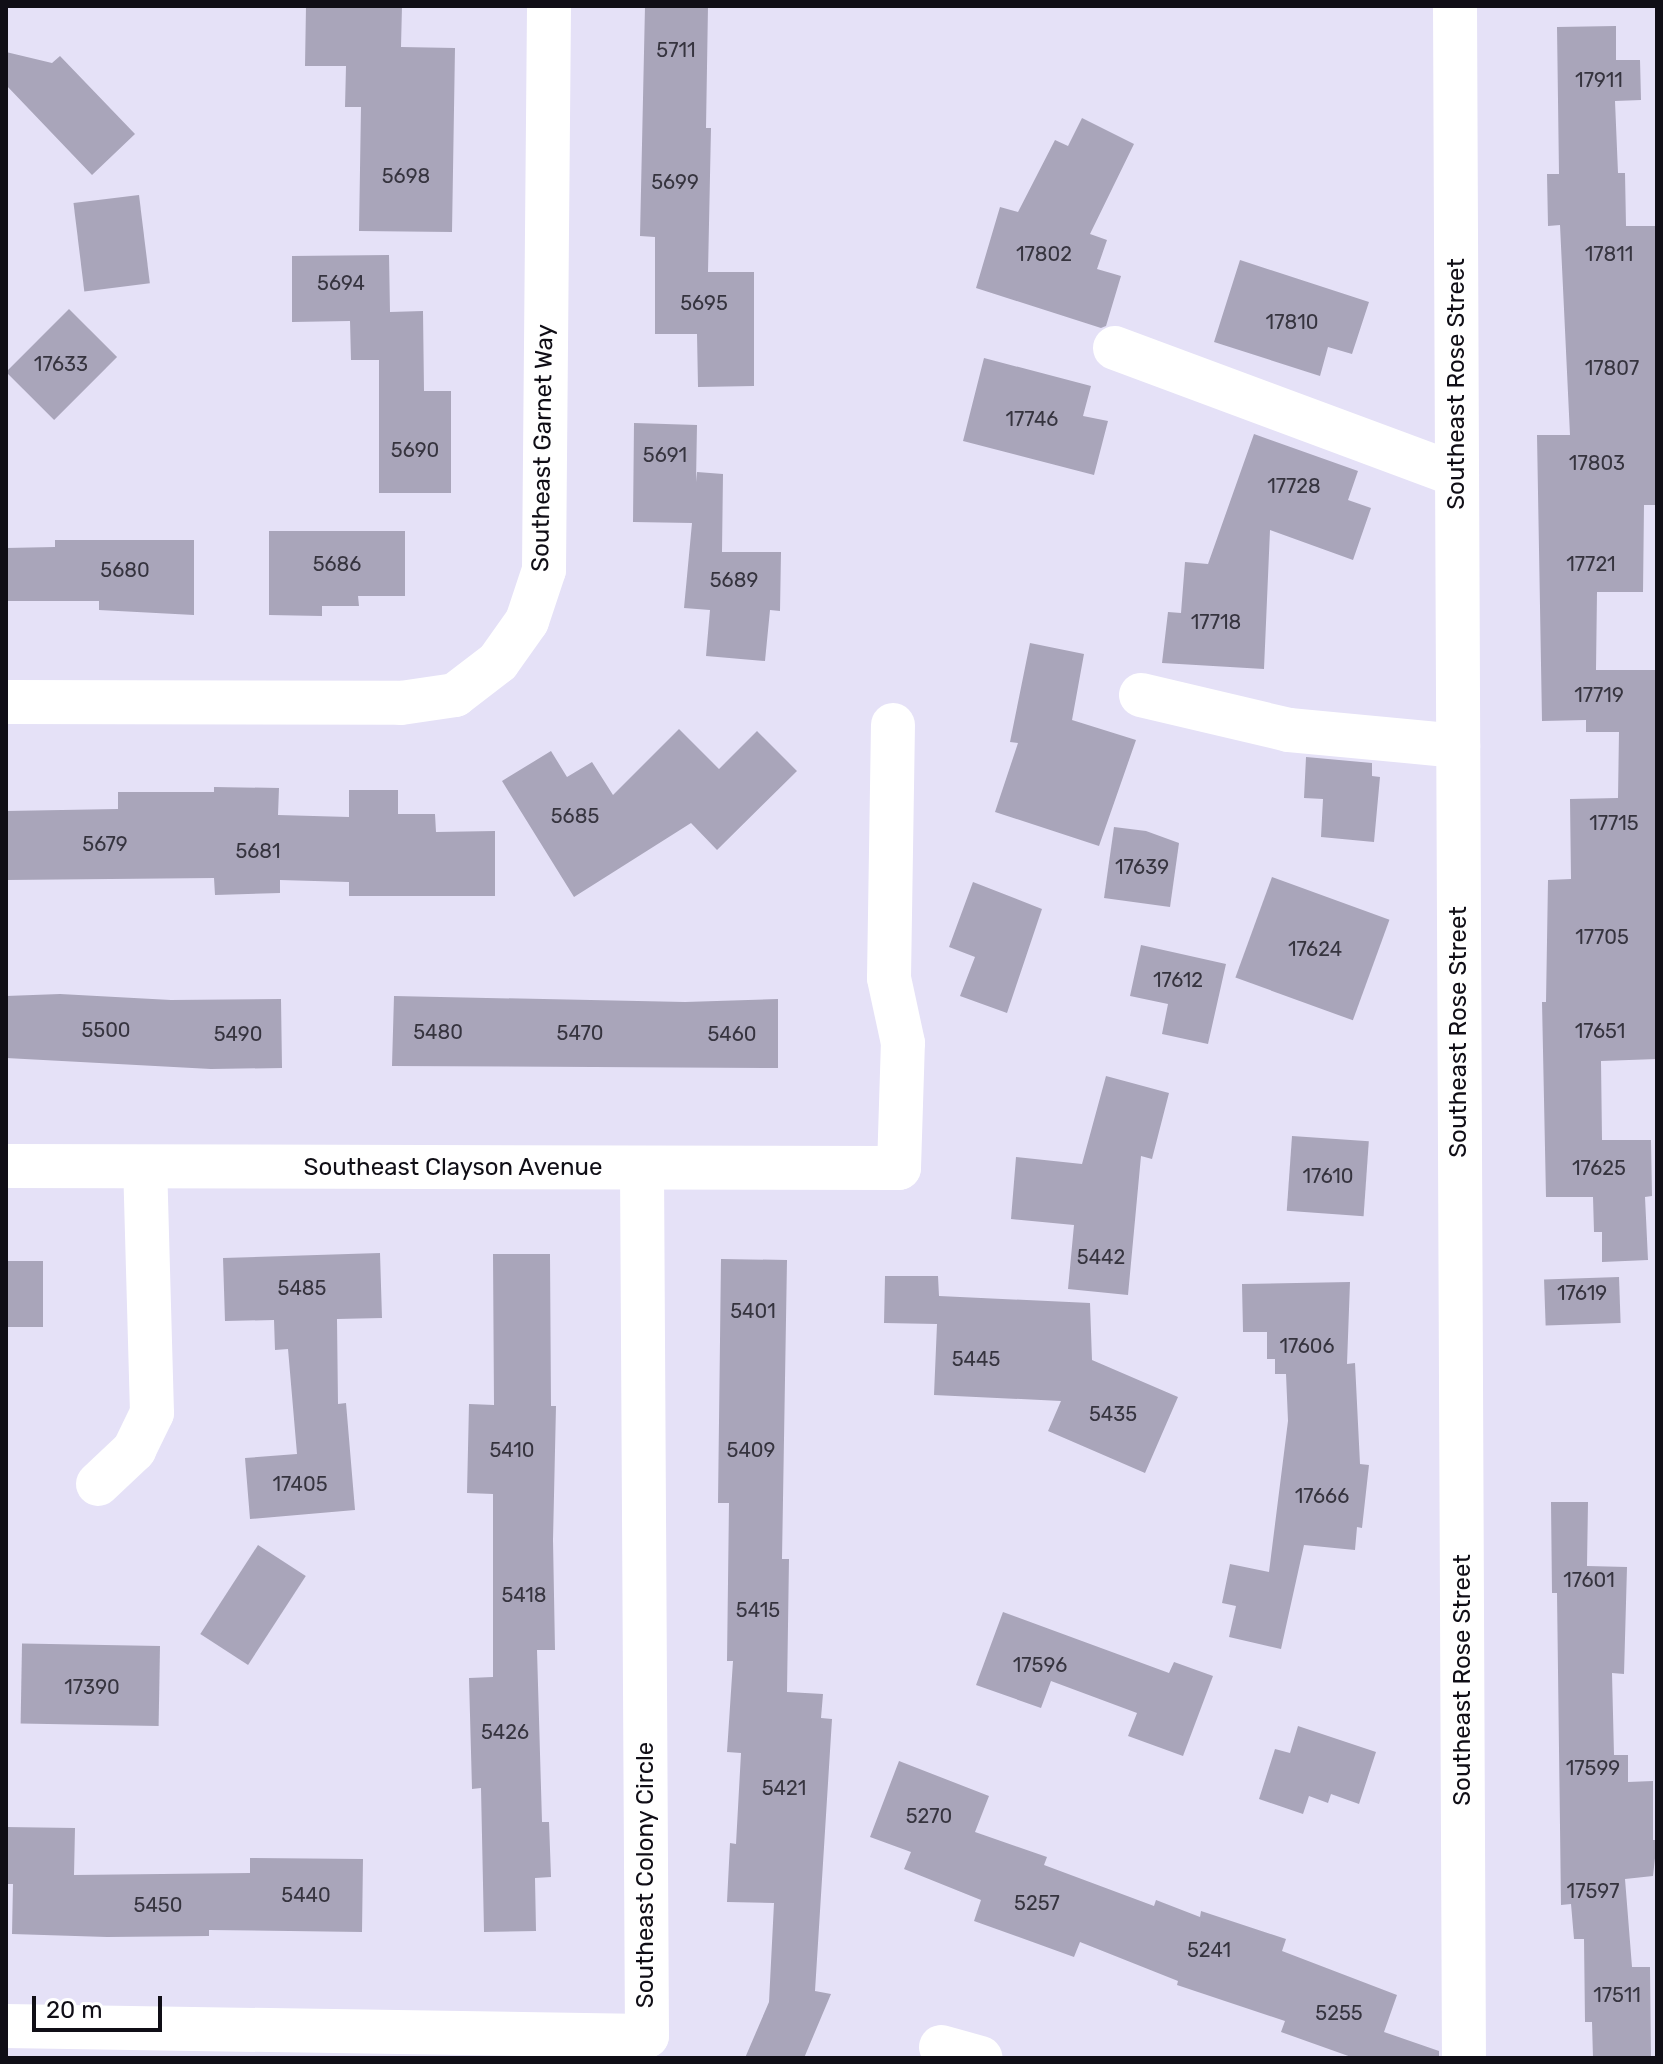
<!DOCTYPE html>
<style>
body{margin:0}
#map{position:relative;width:1663px;height:2064px;overflow:hidden;background:#e5e1f7;font-family:Rubik,sans-serif}
div>[style]{position:absolute}
[style*='--x']{left:calc(var(--x)*1px);top:calc(var(--y)*1px);width:calc(var(--w)*1px);rotate:calc(var(--a)*1deg)}
.building>*{inset:0;background:#a9a5ba;transform-origin:0 0}
.minor>*{height:44px;margin:-22px;padding:0 22px;transform-origin:22px;border-radius:22px;background:#fff}
span{translate:-50% -50%;white-space:nowrap;text-align:center;line-height:1.15;-webkit-text-stroke:6px #fff;paint-order:stroke}
.number-label{font-size:20px;color:#36343f}
.number-label span{-webkit-text-stroke-width:0}
.street-label{font-size:24px;color:#100e16}
.frame{position:absolute;inset:0;border:8px solid #100e16;pointer-events:none}
.scale{position:absolute;left:32px;top:1996px;width:130px;height:36px;box-sizing:border-box;border:4px solid #100e16;border-top:0;padding-left:10px;font-size:24px;line-height:28px;white-space:nowrap;color:#100e16;-webkit-text-stroke:6px #fff;paint-order:stroke}
</style>
<div id="map">
<div class="building">
<i style="clip-path:polygon(306px 6px,402px 6px,401px 47px,455px 48px,452px 232px,359px 231px,361px 107px,345px 107px,346px 66px,305px 66px)"></i>
<i style="clip-path:polygon(645px 6px,708px 6px,706px 128px,711px 128px,708px 272px,754px 272px,754px 386px,698px 387px,697px 334px,655px 334px,655px 237px,640px 236px)"></i>
<i style="clip-path:polygon(1616px 26px,1616px 60px,1640px 60px,1641px 100px,1615px 101px,1618px 173px,1625px 173px,1626px 226px,1657px 226px,1657px 505px,1644px 505px,1643px 592px,1597px 592px,1596px 670px,1657px 670px,1657px 1059px,1601px 1061px,1602px 1140px,1651px 1140px,1652px 1196px,1645px 1197px,1648px 1260px,1602px 1262px,1602px 1232px,1594px 1232px,1593px 1197px,1546px 1197px,1542px 1002px,1546px 1002px,1548px 880px,1571px 879px,1570px 799px,1618px 798px,1619px 732px,1586px 732px,1586px 720px,1542px 721px,1537px 435px,1570px 435px,1560px 225px,1548px 226px,1547px 174px,1559px 174px,1557px 27px)"></i>
<i style="clip-path:polygon(6px 52px,52px 63px,60px 56px,135px 134px,92px 175px,6px 85px)"></i>
<i style="clip-path:polygon(1082px 118px,1134px 144px,1090px 234px,1107px 240px,1097px 269px,1121px 276px,1106px 326px,1101px 328px,976px 288px,1000px 207px,1018px 212px,1055px 140px,1068px 146px)"></i>
<i style="left:139px;top:195px;width:89px;height:66px;rotate:83deg"></i>
<i style="clip-path:polygon(389px 255px,390px 312px,423px 311px,424px 391px,451px 391px,451px 493px,379px 493px,379px 360px,351px 360px,350px 321px,292px 322px,292px 256px)"></i>
<i style="clip-path:polygon(1240px 260px,1369px 302px,1352px 354px,1328px 347px,1320px 376px,1214px 342px)"></i>
<i style="left:69px;top:309px;width:68px;height:89px;rotate:45deg"></i>
<i style="clip-path:polygon(984px 358px,1091px 386px,1083px 416px,1108px 421px,1094px 475px,963px 441px)"></i>
<i style="clip-path:polygon(634px 423px,697px 425px,696px 482px,697px 472px,723px 474px,722px 552px,781px 552px,780px 611px,770px 610px,765px 661px,706px 656px,710px 610px,684px 608px,692px 523px,633px 522px)"></i>
<i style="clip-path:polygon(1254px 434px,1358px 471px,1348px 500px,1371px 508px,1353px 560px,1270px 530px,1264px 669px,1162px 663px,1168px 612px,1181px 613px,1185px 562px,1208px 564px)"></i>
<i style="clip-path:polygon(269px 531px,405px 531px,405px 596px,358px 596px,359px 606px,322px 606px,322px 616px,269px 615px)"></i>
<i style="clip-path:polygon(55px 540px,194px 540px,194px 615px,99px 610px,99px 601px,6px 601px,6px 548px,55px 547px)"></i>
<i style="clip-path:polygon(1030px 643px,1084px 654px,1072px 720px,1136px 740px,1099px 846px,995px 812px,1018px 743px,1010px 742px)"></i>
<i style="clip-path:polygon(679px 729px,719px 769px,757px 731px,797px 771px,717px 850px,691px 823px,574px 897px,502px 781px,551px 751px,567px 777px,592px 762px,613px 795px)"></i>
<i style="clip-path:polygon(1306px 757px,1372px 763px,1372px 776px,1380px 777px,1374px 842px,1321px 837px,1323px 799px,1304px 798px)"></i>
<i style="clip-path:polygon(214px 787px,279px 788px,278px 815px,349px 817px,349px 790px,398px 790px,398px 814px,435px 814px,436px 832px,495px 831px,495px 896px,349px 896px,349px 882px,280px 880px,280px 893px,215px 895px,214px 878px,6px 880px,6px 811px,118px 809px,118px 792px,214px 792px)"></i>
<i style="clip-path:polygon(1114px 827px,1146px 831px,1179px 843px,1170px 907px,1104px 898px)"></i>
<i style="left:1272px;top:877px;width:125px;height:107px;rotate:20deg"></i>
<i style="clip-path:polygon(973px 882px,1042px 909px,1007px 1013px,960px 996px,975px 957px,949px 947px)"></i>
<i style="clip-path:polygon(1141px 945px,1226px 964px,1208px 1044px,1162px 1034px,1168px 1004px,1130px 996px)"></i>
<i style="clip-path:polygon(60px 994px,171px 1000px,281px 999px,282px 1068px,211px 1069px,6px 1058px,6px 996px)"></i>
<i style="clip-path:polygon(394px 996px,685px 1002px,778px 999px,778px 1068px,392px 1066px)"></i>
<i style="clip-path:polygon(1106px 1076px,1169px 1093px,1152px 1159px,1141px 1156px,1128px 1295px,1068px 1289px,1074px 1225px,1011px 1219px,1016px 1157px,1082px 1164px)"></i>
<i style="left:1292px;top:1136px;width:77px;height:75px;rotate:4deg"></i>
<i style="clip-path:polygon(380px 1253px,382px 1318px,337px 1319px,338px 1404px,346px 1403px,355px 1510px,250px 1519px,245px 1458px,297px 1454px,288px 1349px,275px 1350px,274px 1320px,225px 1321px,223px 1258px)"></i>
<i style="clip-path:polygon(493px 1254px,550px 1254px,551px 1406px,556px 1406px,553px 1540px,555px 1650px,537px 1650px,542px 1822px,549px 1822px,551px 1877px,535px 1878px,536px 1931px,484px 1932px,481px 1788px,472px 1789px,469px 1678px,493px 1677px,493px 1494px,467px 1493px,469px 1404px,494px 1405px)"></i>
<i style="clip-path:polygon(721px 1259px,787px 1260px,782px 1559px,789px 1559px,787px 1692px,823px 1694px,821px 1718px,832px 1719px,815px 1991px,831px 1994px,804px 2058px,745px 2058px,769px 2002px,774px 1903px,727px 1902px,730px 1843px,736px 1844px,741px 1753px,727px 1752px,733px 1661px,727px 1661px,729px 1503px,718px 1503px)"></i>
<i style="left:6px;top:1261px;width:37px;height:66px"></i>
<i style="clip-path:polygon(885px 1276px,938px 1276px,939px 1296px,1090px 1303px,1092px 1360px,1178px 1397px,1145px 1473px,1048px 1431px,1061px 1401px,934px 1395px,937px 1324px,884px 1323px)"></i>
<i style="left:1619px;top:1277px;width:46px;height:75px;rotate:88deg"></i>
<i style="clip-path:polygon(1350px 1282px,1347px 1364px,1355px 1363px,1360px 1464px,1369px 1465px,1362px 1528px,1357px 1527px,1355px 1550px,1304px 1545px,1281px 1649px,1229px 1637px,1236px 1606px,1222px 1603px,1230px 1564px,1269px 1572px,1288px 1421px,1286px 1374px,1275px 1374px,1275px 1359px,1267px 1359px,1267px 1332px,1243px 1332px,1242px 1284px)"></i>
<i style="clip-path:polygon(1551px 1502px,1588px 1502px,1587px 1566px,1627px 1567px,1624px 1674px,1612px 1673px,1614px 1755px,1628px 1755px,1628px 1782px,1653px 1781px,1653px 1840px,1657px 1840px,1653px 1876px,1625px 1879px,1632px 1967px,1650px 1967px,1651px 2058px,1593px 2058px,1592px 2022px,1585px 2022px,1584px 1939px,1574px 1939px,1571px 1904px,1561px 1905px,1557px 1593px,1552px 1593px)"></i>
<i style="left:258px;top:1545px;width:57px;height:106px;rotate:33deg"></i>
<i style="clip-path:polygon(1003px 1612px,1169px 1673px,1174px 1662px,1213px 1676px,1183px 1756px,1128px 1736px,1137px 1713px,1051px 1681px,1041px 1708px,976px 1685px)"></i>
<i style="left:160px;top:1646px;width:80px;height:138px;rotate:91deg"></i>
<i style="clip-path:polygon(1298px 1726px,1376px 1752px,1359px 1804px,1331px 1794px,1328px 1803px,1309px 1796px,1303px 1814px,1259px 1799px,1275px 1749px,1290px 1753px)"></i>
<i style="clip-path:polygon(899px 1761px,989px 1796px,975px 1832px,1047px 1857px,1044px 1865px,1154px 1906px,1156px 1900px,1200px 1917px,1201px 1911px,1286px 1939px,1282px 1951px,1397px 1995px,1384px 2032px,1439px 2051px,1439px 2058px,1354px 2058px,1281px 2032px,1285px 2021px,1177px 1985px,1178px 1981px,1080px 1942px,1074px 1957px,974px 1921px,981px 1900px,904px 1869px,911px 1852px,870px 1837px)"></i>
<i style="clip-path:polygon(6px 1827px,75px 1828px,74px 1875px,250px 1873px,250px 1858px,363px 1859px,362px 1932px,209px 1930px,209px 1936px,107px 1937px,12px 1934px,13px 1884px,6px 1884px)"></i>
</div>
<div class="minor">
<i style="--x:1455;--y:6;--w:2052;--a:89.75"></i>
<i style="--x:1115;--y:348;--w:365;--a:20.4"></i>
<i style="--x:1141;--y:695;--w:152;--a:13.3"></i>
<i style="--x:1289;--y:730;--w:170;--a:5.4"></i>
<i style="--x:6;--y:702;--w:395;--a:0.1"></i>
<i style="--x:401;--y:703;--w:55;--a:-8.4"></i>
<i style="--x:455;--y:695;--w:54;--a:-37.5"></i>
<i style="--x:498;--y:662;--w:50;--a:-54.7"></i>
<i style="--x:527;--y:621;--w:54;--a:-71.6"></i>
<i style="--x:544;--y:570;--w:564;--a:-89.49"></i>
<i style="--x:6;--y:1166;--w:893;--a:0.13"></i>
<i style="--x:899;--y:1168;--w:125;--a:-88.2"></i>
<i style="--x:903;--y:1043;--w:66;--a:-102.2"></i>
<i style="--x:889;--y:978;--w:253;--a:-89.1"></i>
<i style="--x:98;--y:1484;--w:50;--a:-43.4"></i>
<i style="--x:134;--y:1450;--w:41;--a:-64.1"></i>
<i style="--x:152;--y:1413;--w:246;--a:-91.6"></i>
<i style="--x:6;--y:2026;--w:641;--a:0.89"></i>
<i style="--x:647;--y:2036;--w:868;--a:-90.33"></i>
<i style="--x:941;--y:2047;--w:41;--a:15.4"></i>
</div>
<div class="number-label">
<span style="left:676px;top:50px">5711</span>
<span style="left:1599px;top:80px">17911</span>
<span style="left:406px;top:176px">5698</span>
<span style="left:675px;top:182px">5699</span>
<span style="left:1044px;top:254px">17802</span>
<span style="left:1609px;top:254px">17811</span>
<span style="left:341px;top:283px">5694</span>
<span style="left:704px;top:303px">5695</span>
<span style="left:1292px;top:322px">17810</span>
<span style="left:61px;top:364px">17633</span>
<span style="left:1612px;top:368px">17807</span>
<span style="left:1032px;top:419px">17746</span>
<span style="left:415px;top:450px">5690</span>
<span style="left:665px;top:455px">5691</span>
<span style="left:1597px;top:463px">17803</span>
<span style="left:1294px;top:486px">17728</span>
<span style="left:337px;top:564px">5686</span>
<span style="left:1591px;top:564px">17721</span>
<span style="left:125px;top:570px">5680</span>
<span style="left:734px;top:580px">5689</span>
<span style="left:1216px;top:622px">17718</span>
<span style="left:1599px;top:695px">17719</span>
<span style="left:575px;top:816px">5685</span>
<span style="left:1614px;top:823px">17715</span>
<span style="left:105px;top:844px">5679</span>
<span style="left:258px;top:851px">5681</span>
<span style="left:1142px;top:867px">17639</span>
<span style="left:1602px;top:937px">17705</span>
<span style="left:1315px;top:949px">17624</span>
<span style="left:1178px;top:980px">17612</span>
<span style="left:106px;top:1030px">5500</span>
<span style="left:1600px;top:1031px">17651</span>
<span style="left:438px;top:1032px">5480</span>
<span style="left:580px;top:1033px">5470</span>
<span style="left:238px;top:1034px">5490</span>
<span style="left:732px;top:1034px">5460</span>
<span style="left:1599px;top:1168px">17625</span>
<span style="left:1328px;top:1176px">17610</span>
<span style="left:1101px;top:1257px">5442</span>
<span style="left:302px;top:1288px">5485</span>
<span style="left:1582px;top:1293px">17619</span>
<span style="left:753px;top:1311px">5401</span>
<span style="left:1307px;top:1346px">17606</span>
<span style="left:976px;top:1359px">5445</span>
<span style="left:1113px;top:1414px">5435</span>
<span style="left:512px;top:1450px">5410</span>
<span style="left:751px;top:1450px">5409</span>
<span style="left:300px;top:1484px">17405</span>
<span style="left:1322px;top:1496px">17666</span>
<span style="left:1589px;top:1580px">17601</span>
<span style="left:524px;top:1595px">5418</span>
<span style="left:758px;top:1610px">5415</span>
<span style="left:1040px;top:1665px">17596</span>
<span style="left:92px;top:1687px">17390</span>
<span style="left:505px;top:1732px">5426</span>
<span style="left:1593px;top:1768px">17599</span>
<span style="left:784px;top:1788px">5421</span>
<span style="left:929px;top:1816px">5270</span>
<span style="left:1593px;top:1891px">17597</span>
<span style="left:306px;top:1895px">5440</span>
<span style="left:1037px;top:1903px">5257</span>
<span style="left:158px;top:1905px">5450</span>
<span style="left:1209px;top:1950px">5241</span>
<span style="left:1617px;top:1995px">17511</span>
<span style="left:1339px;top:2013px">5255</span>
</div>
<div class="street-label">
<span style="left:1457px;top:384px;rotate:-90deg">Southeast Rose Street</span>
<span style="left:543px;top:448px;rotate:-89deg">Southeast Garnet Way</span>
<span style="left:1459px;top:1032px;rotate:-90deg">Southeast Rose Street</span>
<span style="left:453px;top:1168px">Southeast Clayson Avenue</span>
<span style="left:1463px;top:1680px;rotate:-90deg">Southeast Rose Street</span>
<span style="left:646px;top:1875px;rotate:-90deg">Southeast Colony Circle</span>
</div>
<div class="frame"></div>
<div class="scale">20 m</div>
</div>
